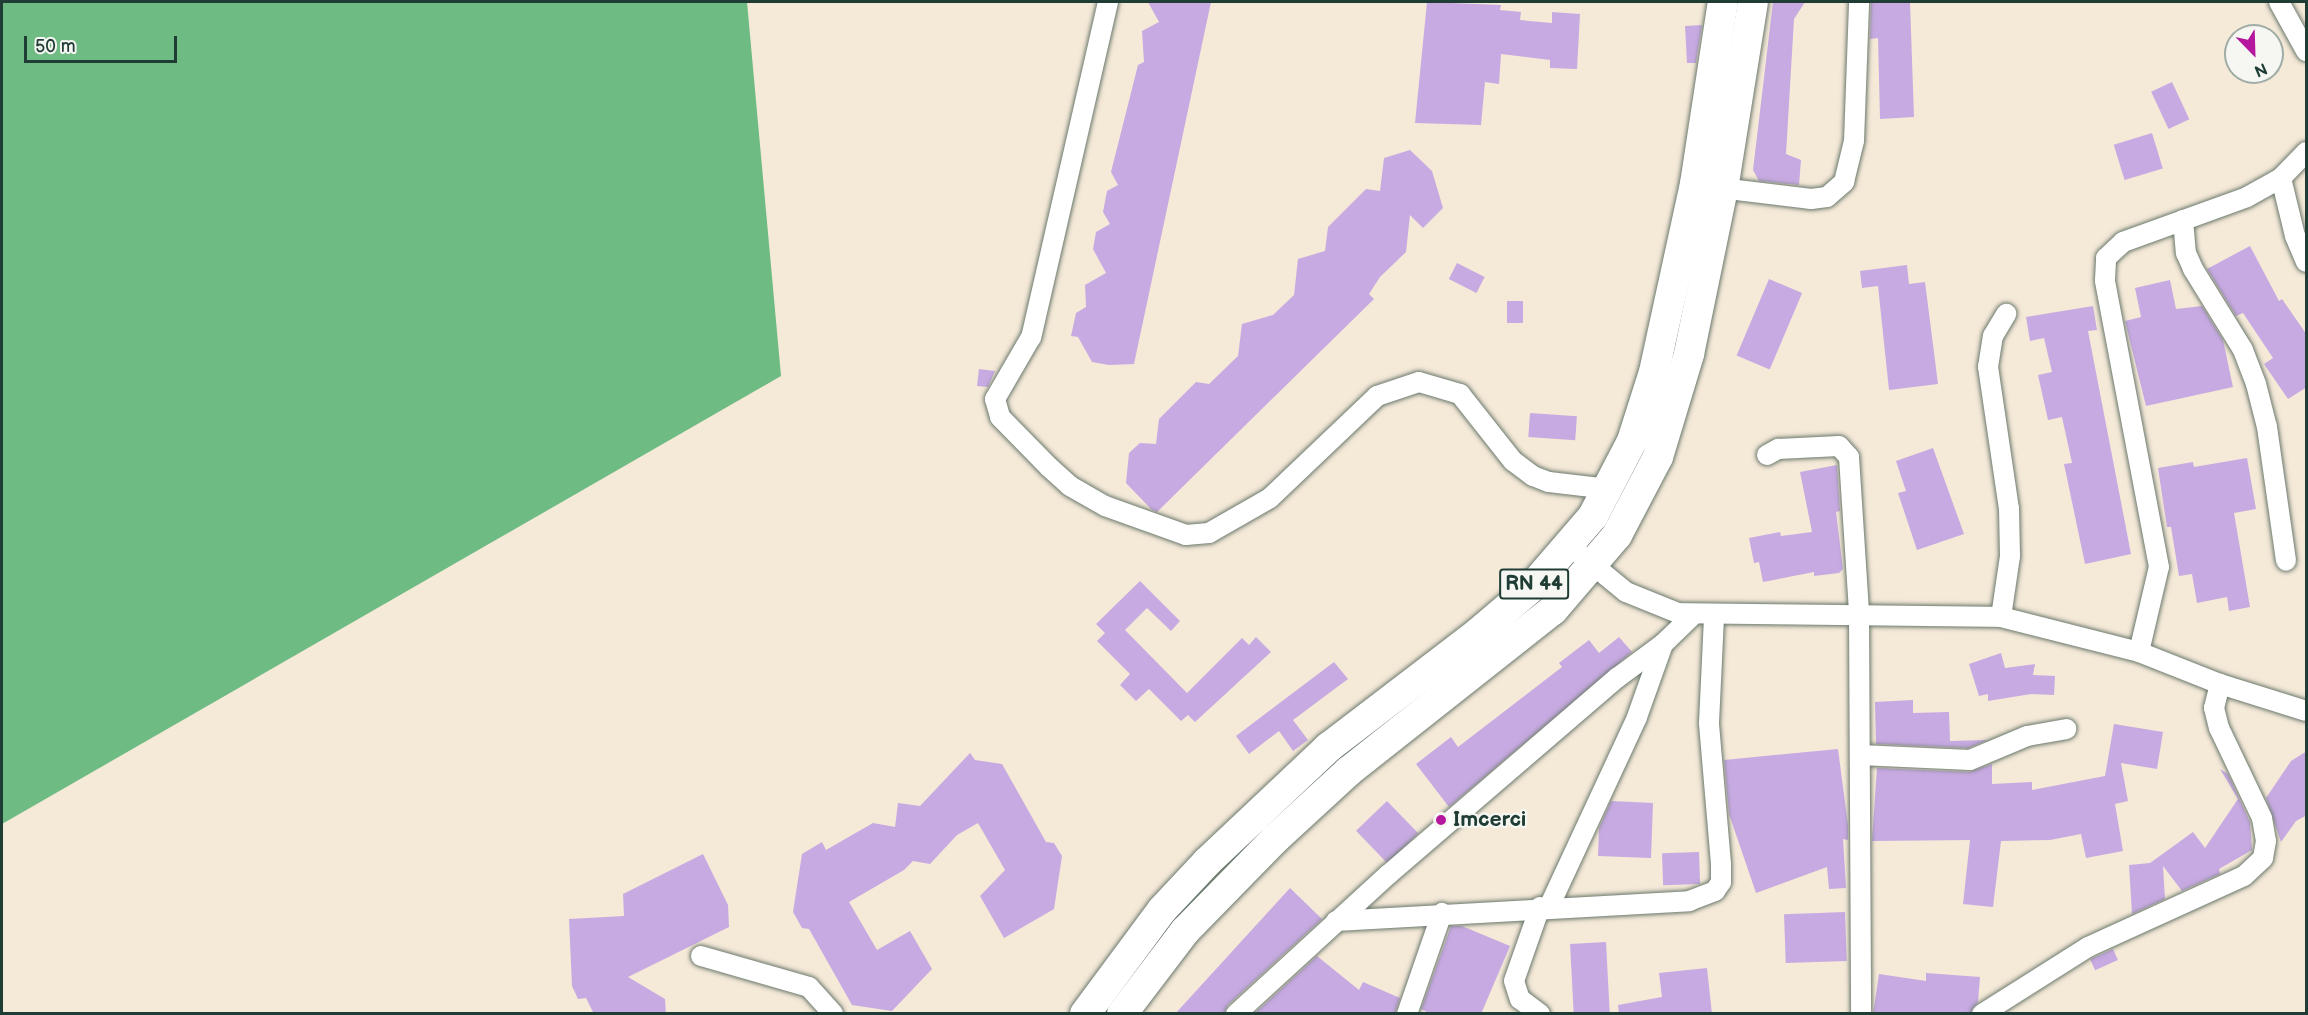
<!DOCTYPE html>
<style>
body{margin:0}
#map{position:relative;width:2308px;height:1015px;overflow:hidden;background:#f5e9d8;font-family:"Balsamiq Sans",sans-serif}
div>[style]{position:absolute}
[style*='--x']{left:calc(var(--x)*1px);top:calc(var(--y)*1px);width:calc(var(--w)*1px);rotate:calc(var(--a)*1deg)}
.forest>*{inset:0;background:#6ebb83}
.building>*{inset:0;background:#c7aae2;transform-origin:0 0}
.roads{filter:drop-shadow(0 0 2px #6a796d) drop-shadow(0 0 2px #6a796d)}
.street>*{height:20px;margin:-10px;padding:0 10px;transform-origin:10px;border-radius:10px;background:#fff}
.primary>*{height:30px;margin:-15px;padding:0 15px;transform-origin:15px;border-radius:15px;background:#fff}
.dots>*{width:16px;height:16px;translate:-50% -50%;box-sizing:border-box;border:3px solid #f6f6f2;border-radius:50%}
span{translate:-50% -50%;white-space:nowrap;text-align:center;line-height:1.15;-webkit-text-stroke:4.5px #f6f6f2;paint-order:stroke}
.shield-label span{padding:2px 4px;background:#f6f6f2;border:2px solid;border-radius:4px;-webkit-text-stroke-width:0}
.shield-label{font-size:20px;color:#1f3d34;font-weight:700}
.poi-label{font-size:21px;color:#1f3d34;font-weight:700}
.left{translate:0 -50%;text-align:left}
.frame{position:absolute;inset:0;border:3px solid #1f3d34;pointer-events:none}
.north{position:absolute;left:2224px;top:24px;width:60px;height:60px;box-sizing:border-box;background:#f6f6f2;border:2px solid #a0aca6;border-radius:50%;rotate:157deg;font-size:16px;font-weight:700;line-height:24px;text-align:center;color:#1f3d34}
.north::after{content:'';display:block;margin:auto;width:21px;height:27px;background:#b5179e;clip-path:polygon(50% 0,100% 100%,50% 72%,0 100%)}
.scale{position:absolute;left:24px;top:36px;width:153px;height:27px;box-sizing:border-box;border:3px solid #1f3d34;border-top:0;padding-left:8px;font-size:18px;line-height:21px;white-space:nowrap;color:#1f3d34;-webkit-text-stroke:4px #f6f6f2;paint-order:stroke}
</style>
<div id="map">
<div class="forest">
<i style="clip-path:polygon(2px 2px,747px 2px,781px 376px,2px 824px)"></i>
</div>
<div class="building">
<i style="clip-path:polygon(1148px 2px,1211px 2px,1134px 364px,1109px 365px,1092px 362px,1078px 337px,1071px 336px,1076px 313px,1086px 307px,1085px 285px,1106px 273px,1093px 249px,1096px 232px,1110px 224px,1103px 212px,1107px 191px,1118px 185px,1111px 172px,1138px 65px,1144px 62px,1142px 31px,1159px 22px)"></i>
<i style="clip-path:polygon(1427px 2px,1501px 5px,1500px 10px,1521px 12px,1520px 20px,1552px 23px,1552px 12px,1580px 14px,1577px 69px,1550px 68px,1550px 60px,1501px 54px,1499px 84px,1485px 82px,1481px 125px,1415px 123px)"></i>
<i style="clip-path:polygon(1773px 2px,1805px 2px,1794px 19px,1786px 154px,1801px 160px,1799px 185px,1759px 181px,1753px 170px)"></i>
<i style="clip-path:polygon(1871px 2px,1910px 2px,1914px 117px,1880px 119px,1878px 38px,1870px 39px)"></i>
<i style="clip-path:polygon(1702px 25px,1696px 63px,1687px 63px,1685px 26px)"></i>
<i style="left:2172px;top:82px;width:41px;height:23px;rotate:65deg"></i>
<i style="left:2152px;top:133px;width:37px;height:40px;rotate:73deg"></i>
<i style="clip-path:polygon(1410px 150px,1432px 171px,1443px 208px,1423px 228px,1410px 215px,1406px 252px,1380px 277px,1369px 294px,1374px 299px,1157px 512px,1152px 510px,1126px 483px,1129px 453px,1140px 443px,1156px 444px,1159px 419px,1196px 382px,1209px 384px,1238px 356px,1242px 324px,1273px 315px,1294px 295px,1298px 259px,1325px 251px,1328px 227px,1366px 189px,1380px 191px,1384px 158px)"></i>
<i style="clip-path:polygon(2250px 246px,2279px 301px,2282px 299px,2307px 335px,2307px 387px,2288px 399px,2264px 364px,2273px 358px,2243px 313px,2236px 316px,2207px 269px)"></i>
<i style="left:1457px;top:263px;width:31px;height:18px;rotate:27deg"></i>
<i style="clip-path:polygon(1907px 265px,1909px 284px,1925px 282px,1938px 384px,1889px 390px,1878px 286px,1862px 288px,1860px 271px)"></i>
<i style="left:1769px;top:279px;width:36px;height:83px;rotate:23deg"></i>
<i style="clip-path:polygon(2170px 280px,2176px 309px,2202px 306px,2223px 340px,2233px 387px,2146px 406px,2125px 321px,2141px 317px,2135px 288px)"></i>
<i style="left:1507px;top:301px;width:16px;height:22px"></i>
<i style="clip-path:polygon(2093px 306px,2097px 330px,2088px 331px,2131px 554px,2085px 564px,2064px 464px,2072px 463px,2062px 417px,2048px 420px,2038px 375px,2052px 372px,2044px 338px,2030px 341px,2026px 317px)"></i>
<i style="clip-path:polygon(979px 369px,995px 371px,988px 387px,977px 386px)"></i>
<i style="left:1530px;top:413px;width:47px;height:24px;rotate:4deg"></i>
<i style="clip-path:polygon(1933px 448px,1964px 534px,1917px 550px,1898px 493px,1906px 491px,1896px 461px)"></i>
<i style="clip-path:polygon(2247px 458px,2256px 509px,2234px 513px,2250px 607px,2229px 611px,2227px 597px,2197px 603px,2192px 574px,2179px 576px,2171px 527px,2167px 527px,2158px 468px,2193px 462px,2194px 467px)"></i>
<i style="clip-path:polygon(1837px 465px,1840px 511px,1836px 512px,1843px 569px,1839px 573px,1814px 576px,1814px 572px,1763px 582px,1759px 562px,1754px 563px,1749px 538px,1780px 532px,1781px 536px,1812px 532px,1800px 472px)"></i>
<i style="clip-path:polygon(1140px 581px,1180px 621px,1171px 631px,1147px 608px,1125px 630px,1187px 693px,1242px 638px,1249px 645px,1256px 637px,1271px 652px,1195px 722px,1188px 715px,1181px 721px,1149px 689px,1136px 701px,1120px 685px,1130px 674px,1097px 641px,1105px 633px,1096px 624px)"></i>
<i style="clip-path:polygon(1619px 637px,1632px 652px,1449px 807px,1416px 764px,1451px 737px,1458px 747px,1562px 667px,1559px 663px,1589px 640px,1599px 653px)"></i>
<i style="clip-path:polygon(2001px 653px,2005px 668px,2035px 664px,2033px 675px,2055px 676px,2054px 695px,2031px 694px,1988px 701px,1988px 694px,1979px 696px,1969px 664px)"></i>
<i style="clip-path:polygon(1334px 662px,1348px 679px,1293px 720px,1308px 740px,1293px 751px,1279px 731px,1249px 754px,1236px 736px)"></i>
<i style="clip-path:polygon(1913px 700px,1913px 713px,1949px 712px,1950px 741px,1988px 740px,1968px 748px,1876px 744px,1875px 702px)"></i>
<i style="clip-path:polygon(2114px 724px,2163px 732px,2157px 769px,2121px 763px,2128px 801px,2115px 804px,2123px 851px,2086px 858px,2081px 834px,2050px 840px,2001px 841px,1993px 907px,1963px 904px,1970px 840px,1872px 841px,1877px 768px,1969px 772px,1992px 764px,1992px 784px,2032px 782px,2032px 790px,2105px 776px)"></i>
<i style="clip-path:polygon(1838px 749px,1848px 825px,1848px 840px,1843px 839px,1846px 888px,1829px 889px,1827px 867px,1756px 893px,1729px 814px,1724px 760px)"></i>
<i style="clip-path:polygon(2307px 751px,2307px 815px,2296px 821px,2281px 842px,2266px 798px,2291px 761px)"></i>
<i style="clip-path:polygon(970px 753px,975px 760px,1002px 764px,1046px 842px,1054px 843px,1062px 856px,1054px 909px,1004px 938px,980px 896px,1005px 870px,978px 823px,957px 835px,930px 864px,913px 861px,904px 870px,849px 902px,877px 950px,910px 931px,932px 969px,892px 1011px,852px 1005px,809px 929px,802px 928px,793px 912px,802px 854px,822px 842px,826px 850px,873px 823px,895px 827px,898px 803px,920px 806px)"></i>
<i style="clip-path:polygon(2220px 769px,2228px 774px,2250px 822px,2252px 850px,2219px 869px,2220px 874px,2182px 891px,2163px 866px,2165px 899px,2132px 914px,2129px 865px,2150px 863px,2193px 832px,2205px 848px,2238px 799px)"></i>
<i style="left:1387px;top:801px;width:45px;height:43px;rotate:46deg"></i>
<i style="clip-path:polygon(1611px 801px,1653px 803px,1651px 858px,1598px 856px,1599px 828px)"></i>
<i style="left:1699px;top:852px;width:32px;height:37px;rotate:88deg"></i>
<i style="clip-path:polygon(703px 854px,728px 905px,729px 927px,628px 977px,665px 999px,666px 1014px,594px 1014px,586px 998px,578px 999px,572px 986px,569px 919px,624px 916px,623px 894px)"></i>
<i style="clip-path:polygon(1290px 888px,1322px 919px,1228px 1005px,1224px 1014px,1175px 1014px)"></i>
<i style="left:1845px;top:912px;width:49px;height:61px;rotate:88deg"></i>
<i style="clip-path:polygon(1451px 926px,1462px 926px,1510px 946px,1481px 1014px,1431px 1014px,1421px 1009px)"></i>
<i style="left:1606px;top:942px;width:72px;height:36px;rotate:87deg"></i>
<i style="left:2113px;top:949px;width:12px;height:25px;rotate:66deg"></i>
<i style="clip-path:polygon(1317px 956px,1359px 990px,1363px 982px,1400px 998px,1395px 1014px,1254px 1014px)"></i>
<i style="clip-path:polygon(1707px 968px,1712px 1014px,1619px 1014px,1618px 1005px,1662px 997px,1659px 973px)"></i>
<i style="clip-path:polygon(1926px 973px,1980px 977px,1978px 1002px,1970px 1014px,1873px 1014px,1879px 974px,1926px 981px)"></i>
</div>
<div class="roads">
<div class="street">
<i style="--x:1108;--y:2;--w:344;--a:102.9"></i>
<i style="--x:1031;--y:337;--w:72;--a:120.1"></i>
<i style="--x:995;--y:399;--w:19;--a:74"></i>
<i style="--x:1000;--y:417;--w:70;--a:45.6"></i>
<i style="--x:1049;--y:467;--w:28;--a:42"></i>
<i style="--x:1070;--y:486;--w:40;--a:29.7"></i>
<i style="--x:1105;--y:506;--w:86;--a:19.7"></i>
<i style="--x:1186;--y:535;--w:23;--a:-5"></i>
<i style="--x:1209;--y:533;--w:70;--a:-29.8"></i>
<i style="--x:1270;--y:498;--w:148;--a:-43.6"></i>
<i style="--x:1377;--y:396;--w:44;--a:-18.4"></i>
<i style="--x:1419;--y:382;--w:43;--a:16.3"></i>
<i style="--x:1460;--y:394;--w:85;--a:51.7"></i>
<i style="--x:1513;--y:461;--w:25;--a:37"></i>
<i style="--x:1533;--y:476;--w:17;--a:21"></i>
<i style="--x:1549;--y:482;--w:60;--a:6.7"></i>
<i style="--x:2279;--y:2;--w:56;--a:61.1"></i>
<i style="--x:2281;--y:178;--w:60;--a:76.4"></i>
<i style="--x:2295;--y:236;--w:28;--a:67"></i>
<i style="--x:1712;--y:187;--w:100;--a:6.9"></i>
<i style="--x:1811;--y:199;--w:16;--a:-7"></i>
<i style="--x:1827;--y:197;--w:23;--a:-41"></i>
<i style="--x:1844;--y:182;--w:42;--a:-76.3"></i>
<i style="--x:1854;--y:141;--w:139;--a:-87.9"></i>
<i style="--x:2183;--y:220;--w:33;--a:85"></i>
<i style="--x:2186;--y:253;--w:17;--a:66"></i>
<i style="--x:2193;--y:269;--w:95;--a:58.3"></i>
<i style="--x:2243;--y:350;--w:36;--a:69"></i>
<i style="--x:2256;--y:384;--w:44;--a:75.7"></i>
<i style="--x:2267;--y:427;--w:135;--a:81.9"></i>
<i style="--x:1767;--y:455;--w:13;--a:-29"></i>
<i style="--x:1778;--y:449;--w:61;--a:-2.8"></i>
<i style="--x:1839;--y:446;--w:15;--a:48"></i>
<i style="--x:1849;--y:457;--w:156;--a:86.3"></i>
<i style="--x:1859;--y:613;--w:401;--a:89.7"></i>
<i style="--x:1570;--y:546;--w:72;--a:39.4"></i>
<i style="--x:1626;--y:592;--w:56;--a:22"></i>
<i style="--x:1678;--y:613;--w:323;--a:0.7"></i>
<i style="--x:2001;--y:617;--w:142;--a:14.2"></i>
<i style="--x:2139;--y:652;--w:87;--a:21.6"></i>
<i style="--x:2220;--y:684;--w:90;--a:17.4"></i>
<i style="--x:2001;--y:617;--w:62;--a:-81.6"></i>
<i style="--x:2010;--y:556;--w:47;--a:-91.2"></i>
<i style="--x:2009;--y:509;--w:144;--a:-98.4"></i>
<i style="--x:1988;--y:367;--w:31;--a:-81"></i>
<i style="--x:1993;--y:336;--w:26;--a:-59"></i>
<i style="--x:2139;--y:652;--w:87;--a:-76.8"></i>
<i style="--x:2159;--y:567;--w:292;--a:-100.7"></i>
<i style="--x:2105;--y:280;--w:22;--a:-87"></i>
<i style="--x:2106;--y:258;--w:23;--a:-43"></i>
<i style="--x:2123;--y:242;--w:132;--a:-19.9"></i>
<i style="--x:2247;--y:197;--w:39;--a:-29"></i>
<i style="--x:2281;--y:178;--w:36;--a:-46"></i>
<i style="--x:1860;--y:755;--w:110;--a:2.6"></i>
<i style="--x:1970;--y:760;--w:62;--a:-22.8"></i>
<i style="--x:2027;--y:736;--w:40;--a:-10"></i>
<i style="--x:1540;--y:907;--w:78;--a:109.4"></i>
<i style="--x:1514;--y:981;--w:19;--a:72"></i>
<i style="--x:1520;--y:999;--w:25;--a:37"></i>
<i style="--x:1549;--y:907;--w:209;--a:-65.1"></i>
<i style="--x:1637;--y:717;--w:77;--a:-70.4"></i>
<i style="--x:1336;--y:921;--w:354;--a:-3.2"></i>
<i style="--x:1689;--y:901;--w:28;--a:-21"></i>
<i style="--x:1715;--y:891;--w:11;--a:-56"></i>
<i style="--x:1721;--y:882;--w:18;--a:-90"></i>
<i style="--x:1721;--y:864;--w:142;--a:-94.9"></i>
<i style="--x:1709;--y:723;--w:107;--a:-87.3"></i>
<i style="--x:701;--y:956;--w:112;--a:16"></i>
<i style="--x:809;--y:987;--w:36;--a:48"></i>
<i style="--x:1236;--y:1014;--w:207;--a:-42.5"></i>
<i style="--x:1389;--y:874;--w:301;--a:-40.7"></i>
<i style="--x:1617;--y:678;--w:57;--a:-36.5"></i>
<i style="--x:1663;--y:644;--w:42;--a:-44"></i>
<i style="--x:1407;--y:1014;--w:107;--a:-70.9"></i>
<i style="--x:1982;--y:1014;--w:125;--a:-32.3"></i>
<i style="--x:2088;--y:947;--w:171;--a:-24.5"></i>
<i style="--x:2244;--y:876;--w:26;--a:-43"></i>
<i style="--x:2263;--y:858;--w:17;--a:-80"></i>
<i style="--x:2266;--y:841;--w:23;--a:-100"></i>
<i style="--x:2262;--y:818;--w:100;--a:-115.5"></i>
<i style="--x:2219;--y:728;--w:21;--a:-104"></i>
<i style="--x:2214;--y:708;--w:25;--a:-76"></i>
</div>
<div class="primary">
<i style="--x:1085;--y:1014;--w:129;--a:-53.5"></i>
<i style="--x:1162;--y:910;--w:66;--a:-46.8"></i>
<i style="--x:1207;--y:862;--w:168;--a:-43.3"></i>
<i style="--x:1329;--y:747;--w:188;--a:-37.4"></i>
<i style="--x:1478;--y:633;--w:71;--a:-40.4"></i>
<i style="--x:1532;--y:587;--w:94;--a:-49.3"></i>
<i style="--x:1593;--y:516;--w:85;--a:-62.5"></i>
<i style="--x:1632;--y:441;--w:72;--a:-72.3"></i>
<i style="--x:1654;--y:372;--w:192;--a:-77.7"></i>
<i style="--x:1695;--y:184;--w:184;--a:-81.3"></i>
<i style="--x:1122;--y:1014;--w:104;--a:-52.8"></i>
<i style="--x:1185;--y:931;--w:129;--a:-45.6"></i>
<i style="--x:1275;--y:839;--w:100;--a:-42.6"></i>
<i style="--x:1349;--y:771;--w:260;--a:-38.3"></i>
<i style="--x:1553;--y:610;--w:99;--a:-49.5"></i>
<i style="--x:1617;--y:535;--w:88;--a:-62.3"></i>
<i style="--x:1658;--y:457;--w:108;--a:-73.2"></i>
<i style="--x:1689;--y:354;--w:168;--a:-78.4"></i>
<i style="--x:1723;--y:189;--w:189;--a:-80.9"></i>
</div>
</div>
<div class="dots">
<i style="left:1441px;top:820px;background:#b5179e"></i>
</div>
<div class="shield-label">
<span style="left:1534px;top:584px">RN 44</span>
</div>
<div class="poi-label">
<span class="left" style="left:1453px;top:820px">Imcerci</span>
</div>
<div class="frame"></div>
<div class="north">N</div>
<div class="scale">50 m</div>
</div>
